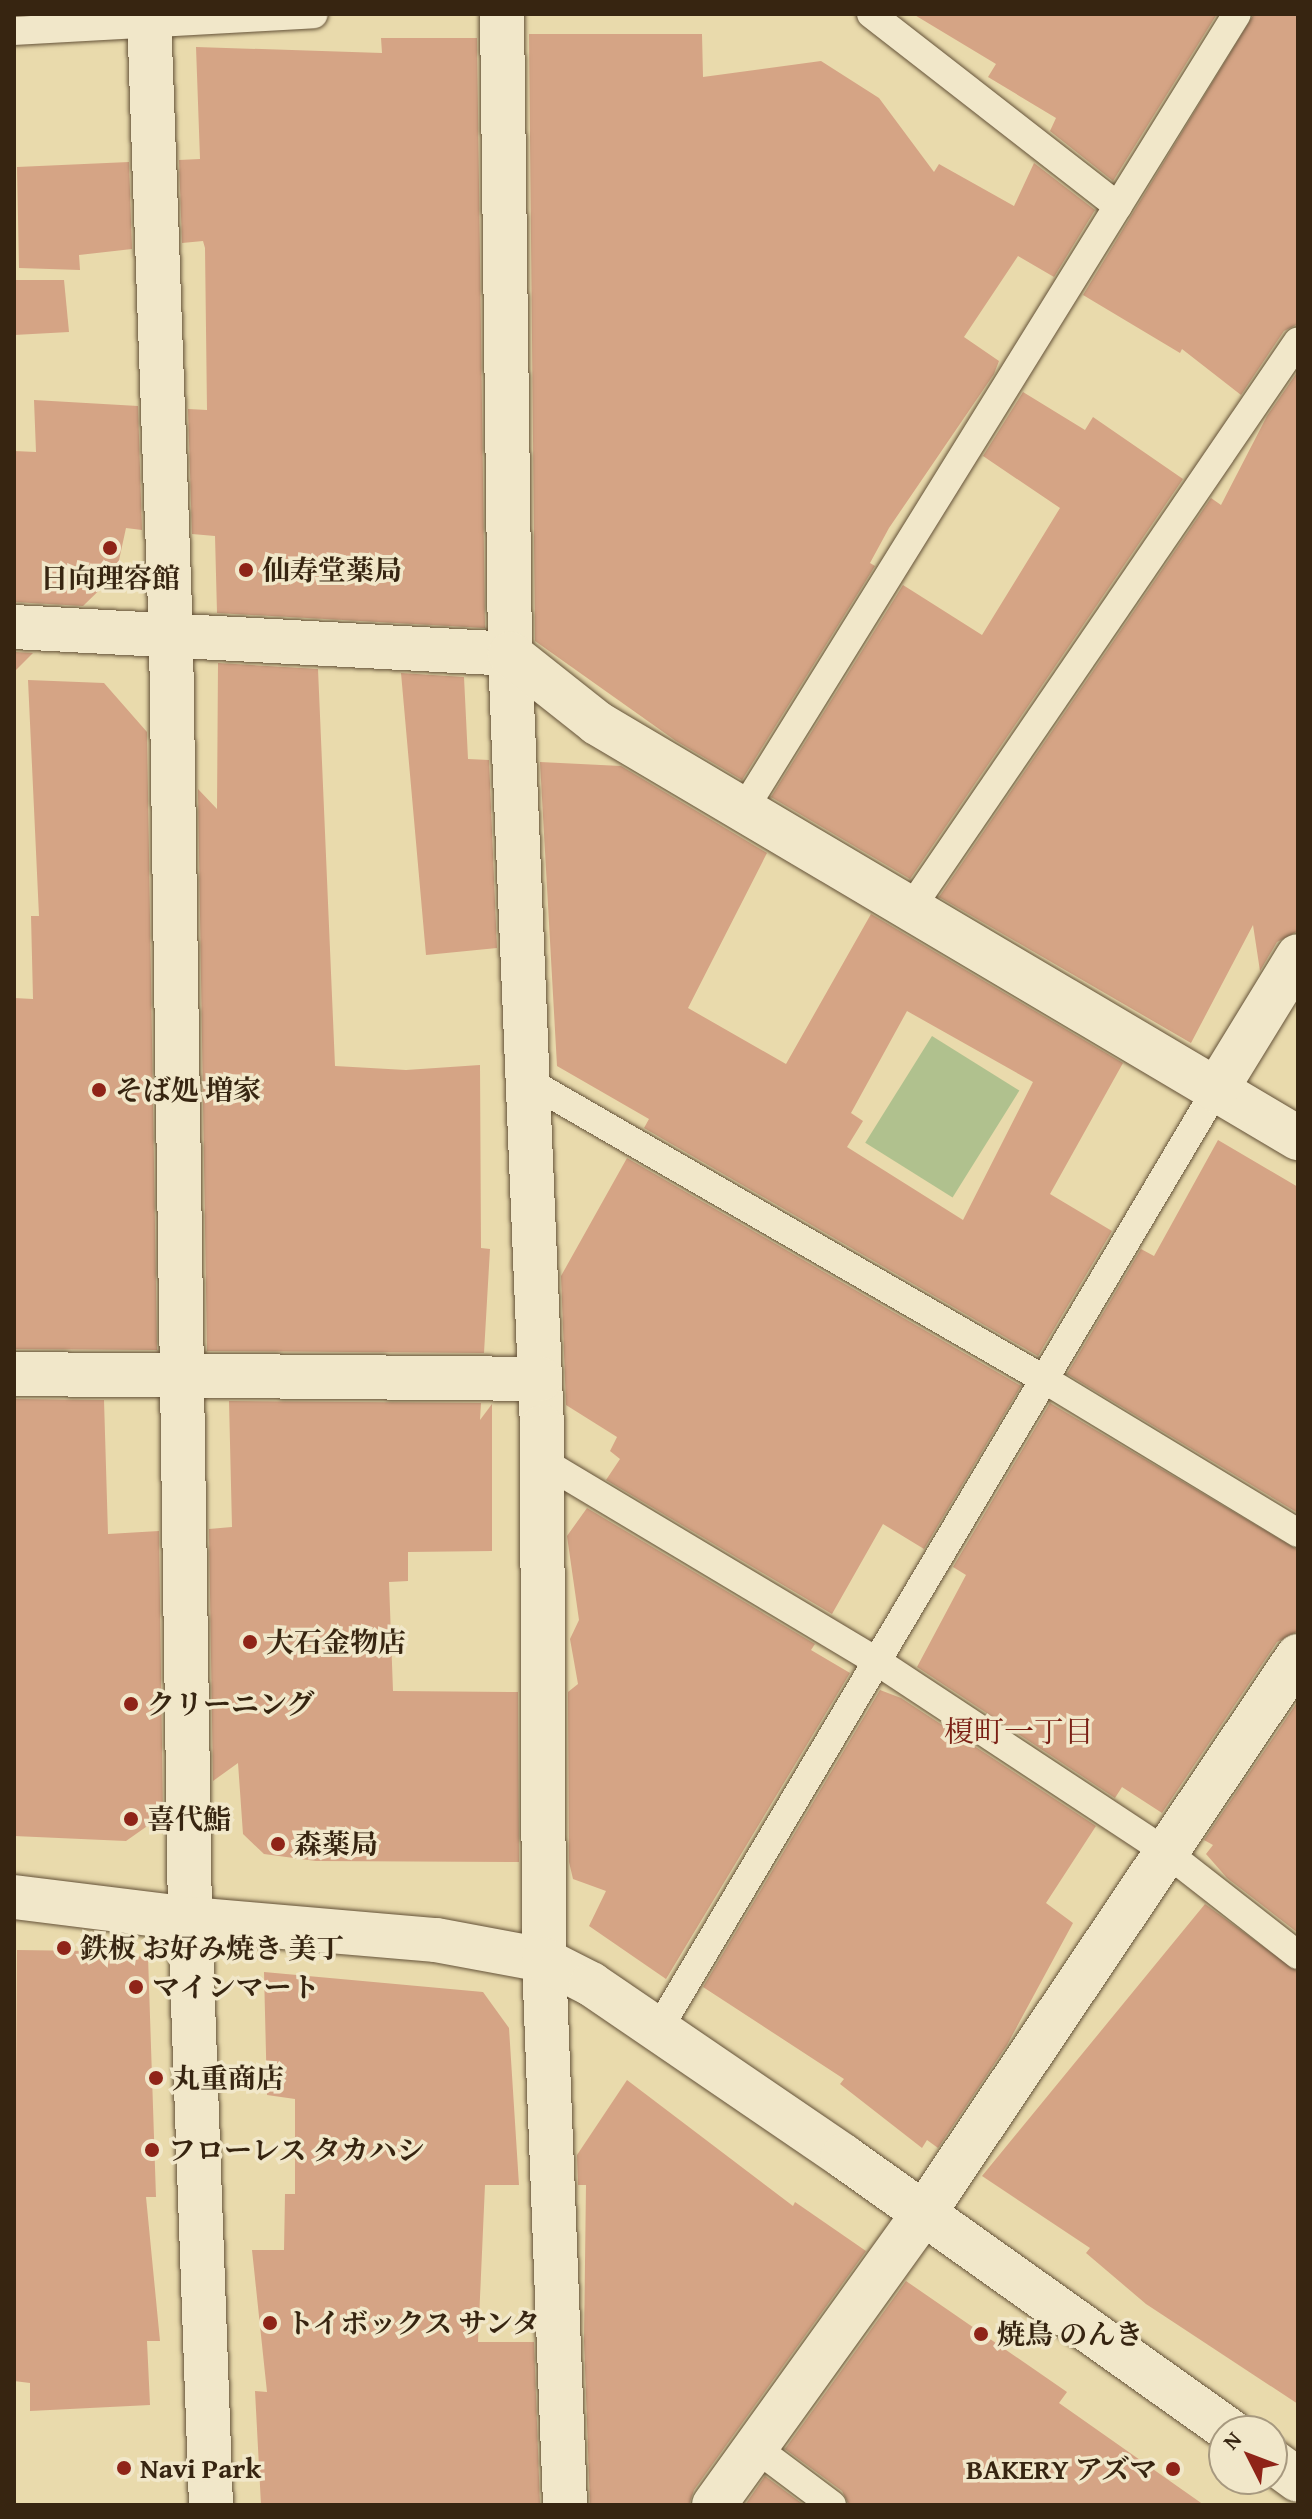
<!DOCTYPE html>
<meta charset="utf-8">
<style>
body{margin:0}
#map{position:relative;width:1312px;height:2519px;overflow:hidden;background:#e9daac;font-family:"Gentium Book Plus","Noto Serif JP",serif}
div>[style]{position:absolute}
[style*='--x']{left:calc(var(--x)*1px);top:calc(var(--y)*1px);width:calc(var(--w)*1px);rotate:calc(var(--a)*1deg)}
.green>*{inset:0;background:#b0c18e;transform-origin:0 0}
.building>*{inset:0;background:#d5a485}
.roads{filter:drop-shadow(0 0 2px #645238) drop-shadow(0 0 2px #645238)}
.service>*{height:28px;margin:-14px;padding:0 14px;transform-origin:14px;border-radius:14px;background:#f1e7c9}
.minor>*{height:44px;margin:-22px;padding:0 22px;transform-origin:22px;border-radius:22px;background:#f1e7c9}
.tertiary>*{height:44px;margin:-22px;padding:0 22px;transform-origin:22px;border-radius:22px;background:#f1e7c9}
.dots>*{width:22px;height:22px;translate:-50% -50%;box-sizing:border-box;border:4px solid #f1e7c9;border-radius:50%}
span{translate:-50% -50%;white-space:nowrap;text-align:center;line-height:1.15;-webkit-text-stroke:7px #f1e7c9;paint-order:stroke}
.poi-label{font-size:28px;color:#372511;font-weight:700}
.left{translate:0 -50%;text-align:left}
.right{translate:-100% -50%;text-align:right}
.neighbourhood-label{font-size:30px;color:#7a1f14}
.frame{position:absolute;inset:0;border:16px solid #372511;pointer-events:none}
.north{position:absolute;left:1208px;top:2415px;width:80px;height:80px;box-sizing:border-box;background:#f1e7c9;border:2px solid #a7997f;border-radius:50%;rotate:312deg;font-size:22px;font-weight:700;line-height:32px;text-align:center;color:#372511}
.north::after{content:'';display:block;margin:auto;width:28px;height:36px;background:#8f2418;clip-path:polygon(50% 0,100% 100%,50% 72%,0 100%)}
</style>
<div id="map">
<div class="green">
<i style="left:932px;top:1036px;width:103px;height:126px;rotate:32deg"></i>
</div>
<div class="building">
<i style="clip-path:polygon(913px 14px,1217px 14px,1113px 181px,1050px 131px,1056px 118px,988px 77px,996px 64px)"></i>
<i style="clip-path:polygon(1254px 14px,1298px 14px,1298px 324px,1284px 331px,1241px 395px,1182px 349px,1180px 353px,1083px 295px)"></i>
<i style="clip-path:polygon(529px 34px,702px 34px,703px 77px,821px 61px,879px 98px,934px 172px,939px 164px,1014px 206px,1034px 163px,1095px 210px,1054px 277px,1018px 256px,964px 337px,999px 361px,994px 374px,889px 528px,870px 563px,875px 566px,742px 780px,676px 741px,535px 641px)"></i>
<i style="clip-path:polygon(381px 38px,477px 38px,485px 628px,217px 613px,215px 536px,192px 534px,188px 409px,207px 410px,205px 248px,203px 241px,182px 243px,179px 160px,200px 159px,196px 47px,382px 53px)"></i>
<i style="clip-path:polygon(129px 162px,132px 249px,79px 255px,80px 270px,19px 268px,17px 167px)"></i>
<i style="clip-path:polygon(14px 280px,64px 280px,69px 332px,14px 335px)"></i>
<i style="clip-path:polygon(1298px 371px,1298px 931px,1277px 942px,1260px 971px,1253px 925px,1191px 1043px,939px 897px,1211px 498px,1221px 505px,1267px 416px)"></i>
<i style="clip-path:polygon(1023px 392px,1085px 430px,1093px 417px,1183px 479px,910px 879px,771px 797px,903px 585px,982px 635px,1060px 508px,983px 456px)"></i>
<i style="clip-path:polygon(34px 400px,138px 406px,142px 530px,126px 528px,116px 574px,83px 606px,14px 602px,14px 451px,36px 452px)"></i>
<i style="clip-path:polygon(14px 652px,33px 653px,14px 672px)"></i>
<i style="clip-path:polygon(218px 663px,318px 669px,335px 1066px,406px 1070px,480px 1065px,481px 1248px,490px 1249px,484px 1353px,207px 1351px,198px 789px,217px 809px)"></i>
<i style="clip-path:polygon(401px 673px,464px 677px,468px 759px,489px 760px,497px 948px,426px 955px)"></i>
<i style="clip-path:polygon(28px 680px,104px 683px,147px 732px,157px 1350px,14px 1349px,14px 998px,33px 999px,31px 916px,39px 916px)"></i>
<i style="clip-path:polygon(evenodd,540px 762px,621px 766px,767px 853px,688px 1008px,786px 1064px,871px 914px,1123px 1063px,1050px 1194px,1112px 1231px,1038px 1356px,644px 1128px,649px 1119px,557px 1066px,540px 762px,907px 1011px,1033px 1082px,963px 1220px,847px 1147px,863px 1121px,851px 1113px,907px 1011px)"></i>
<i style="clip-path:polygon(1218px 1140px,1298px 1187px,1298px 1513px,1067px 1374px,1141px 1249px,1154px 1256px)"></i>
<i style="clip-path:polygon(627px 1158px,1021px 1386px,924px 1549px,883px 1524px,832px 1614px,606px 1480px,620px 1459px,610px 1451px,617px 1437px,566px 1405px,561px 1276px)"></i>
<i style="clip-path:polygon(14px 1399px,104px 1400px,108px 1534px,159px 1531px,163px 1815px,126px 1841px,14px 1836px)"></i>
<i style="clip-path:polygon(229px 1401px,481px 1403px,480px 1420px,492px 1404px,492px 1551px,408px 1552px,408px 1581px,389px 1582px,393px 1691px,518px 1692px,519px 1862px,316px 1861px,264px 1854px,243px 1834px,238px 1763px,213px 1781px,209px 1529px,232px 1527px)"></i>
<i style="clip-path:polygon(1050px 1403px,1298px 1550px,1298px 1631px,1277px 1642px,1162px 1813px,1122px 1787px,1115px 1798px,917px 1667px,966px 1575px,953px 1567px)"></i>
<i style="clip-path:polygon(587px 1508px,815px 1644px,811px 1650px,850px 1673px,666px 1979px,589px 1926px,606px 1891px,573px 1879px,569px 1862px,568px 1692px,578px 1684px,570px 1639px,579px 1620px,567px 1536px)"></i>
<i style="clip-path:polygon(880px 1690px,901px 1698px,1096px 1826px,1046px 1903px,1073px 1923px,1007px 2045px,938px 2148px,927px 2140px,922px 2148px,840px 2084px,844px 2079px,703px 1987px)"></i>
<i style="clip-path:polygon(1298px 1701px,1298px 1933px,1227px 1878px,1206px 1854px,1213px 1845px,1204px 1840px)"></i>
<i style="clip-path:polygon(1205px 1904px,1298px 1972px,1298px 2404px,1146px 2304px,1086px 2253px,1090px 2248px,982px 2176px)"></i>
<i style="clip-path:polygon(17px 1950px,88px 1951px,89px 1959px,148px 1956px,156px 2197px,146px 2197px,160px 2341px,147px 2341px,150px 2405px,30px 2411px,30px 2383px,14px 2381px)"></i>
<i style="clip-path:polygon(264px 1972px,483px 1992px,509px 2028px,519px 2185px,485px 2185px,478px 2342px,534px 2342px,540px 2505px,261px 2505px,255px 2391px,267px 2392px,252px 2250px,284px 2250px,285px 2194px,295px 2194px,295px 2099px,267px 2095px)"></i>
<i style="clip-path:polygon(627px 2080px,793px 2206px,795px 2202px,866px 2251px,694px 2490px,689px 2505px,590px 2505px,584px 2341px,586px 2185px,578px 2185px,577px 2155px)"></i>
<i style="clip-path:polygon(906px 2281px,1067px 2392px,1059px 2403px,1204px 2505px,849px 2505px,842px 2491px,785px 2449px)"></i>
<i style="clip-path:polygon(765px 2476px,804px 2505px,745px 2505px)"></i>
</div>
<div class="roads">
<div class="service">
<i style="--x:871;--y:14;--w:313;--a:37.9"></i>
<i style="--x:14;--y:31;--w:300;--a:-3.2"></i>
<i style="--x:744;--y:809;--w:935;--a:-58.2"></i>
<i style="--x:911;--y:908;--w:686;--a:-55.68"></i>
<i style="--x:528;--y:1081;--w:599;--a:30.03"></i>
<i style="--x:1047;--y:1381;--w:293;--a:31.2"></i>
<i style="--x:542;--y:1461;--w:392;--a:30.9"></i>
<i style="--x:878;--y:1662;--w:345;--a:33.4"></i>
<i style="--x:1166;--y:1852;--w:167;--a:38"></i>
<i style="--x:658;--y:2030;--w:1093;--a:-59.31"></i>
<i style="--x:756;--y:2448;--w:95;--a:36.9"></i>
</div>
<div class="minor">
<i style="--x:149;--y:14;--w:623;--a:87.98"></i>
<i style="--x:171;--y:637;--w:1282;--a:89.15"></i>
<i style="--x:190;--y:1919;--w:586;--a:87.95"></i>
<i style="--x:502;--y:14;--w:640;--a:89.28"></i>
<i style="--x:510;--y:654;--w:774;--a:87.63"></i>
<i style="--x:542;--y:1427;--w:533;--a:89.79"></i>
<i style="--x:544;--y:1960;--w:545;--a:87.79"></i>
<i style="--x:14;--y:627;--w:497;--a:3.1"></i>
<i style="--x:510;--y:654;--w:111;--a:38.4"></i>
<i style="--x:597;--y:723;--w:815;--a:30.63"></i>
<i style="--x:1216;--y:1090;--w:157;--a:-58.5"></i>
<i style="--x:14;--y:1374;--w:526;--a:0.54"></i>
<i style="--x:714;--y:2505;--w:360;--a:-54.3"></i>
<i style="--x:924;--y:2213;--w:671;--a:-56.12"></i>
</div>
<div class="tertiary">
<i style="--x:14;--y:1897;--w:177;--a:7.1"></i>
<i style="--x:190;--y:1919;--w:247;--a:4.9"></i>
<i style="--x:436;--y:1940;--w:110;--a:10.5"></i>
<i style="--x:544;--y:1960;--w:53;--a:27.1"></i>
<i style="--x:591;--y:1984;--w:305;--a:34.3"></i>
<i style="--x:843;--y:2156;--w:475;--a:35.4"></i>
<i style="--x:1272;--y:2461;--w:32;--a:36"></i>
</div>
</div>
<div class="dots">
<i style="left:110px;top:548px;background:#8f2418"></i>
<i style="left:246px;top:570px;background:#8f2418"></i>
<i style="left:99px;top:1090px;background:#8f2418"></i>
<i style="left:250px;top:1642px;background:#8f2418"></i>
<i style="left:131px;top:1704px;background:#8f2418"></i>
<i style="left:131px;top:1819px;background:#8f2418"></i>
<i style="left:278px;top:1844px;background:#8f2418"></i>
<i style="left:64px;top:1948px;background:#8f2418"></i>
<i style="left:136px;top:1987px;background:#8f2418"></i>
<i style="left:156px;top:2078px;background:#8f2418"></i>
<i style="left:152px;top:2150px;background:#8f2418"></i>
<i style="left:270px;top:2323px;background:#8f2418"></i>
<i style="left:981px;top:2334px;background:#8f2418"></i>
<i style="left:124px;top:2468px;background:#8f2418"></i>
<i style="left:1173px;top:2469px;background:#8f2418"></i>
</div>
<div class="poi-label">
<span class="left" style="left:262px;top:570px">仙寿堂薬局</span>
<span style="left:110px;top:578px">日向理容館</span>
<span class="left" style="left:115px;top:1090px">そば処 増家</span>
<span class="left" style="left:266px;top:1642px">大石金物店</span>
<span class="left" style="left:147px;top:1704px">クリーニング</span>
<span class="left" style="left:147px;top:1819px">喜代鮨</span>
<span class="left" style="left:294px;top:1844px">森薬局</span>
<span class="left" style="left:80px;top:1948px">鉄板 お好み焼き 美丁</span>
<span class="left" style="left:152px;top:1987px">マインマート</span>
<span class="left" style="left:172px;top:2078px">丸重商店</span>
<span class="left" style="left:168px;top:2150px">フローレス タカハシ</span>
<span class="left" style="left:286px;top:2323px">トイボックス サンタ</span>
<span class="left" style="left:997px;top:2334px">焼鳥 のんき</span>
<span class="left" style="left:140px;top:2468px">Navi Park</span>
<span class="right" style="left:1157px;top:2469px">BAKERY アズマ</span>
</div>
<div class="neighbourhood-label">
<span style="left:1019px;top:1731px">榎町一丁目</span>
</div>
<div class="frame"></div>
<div class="north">N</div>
</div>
